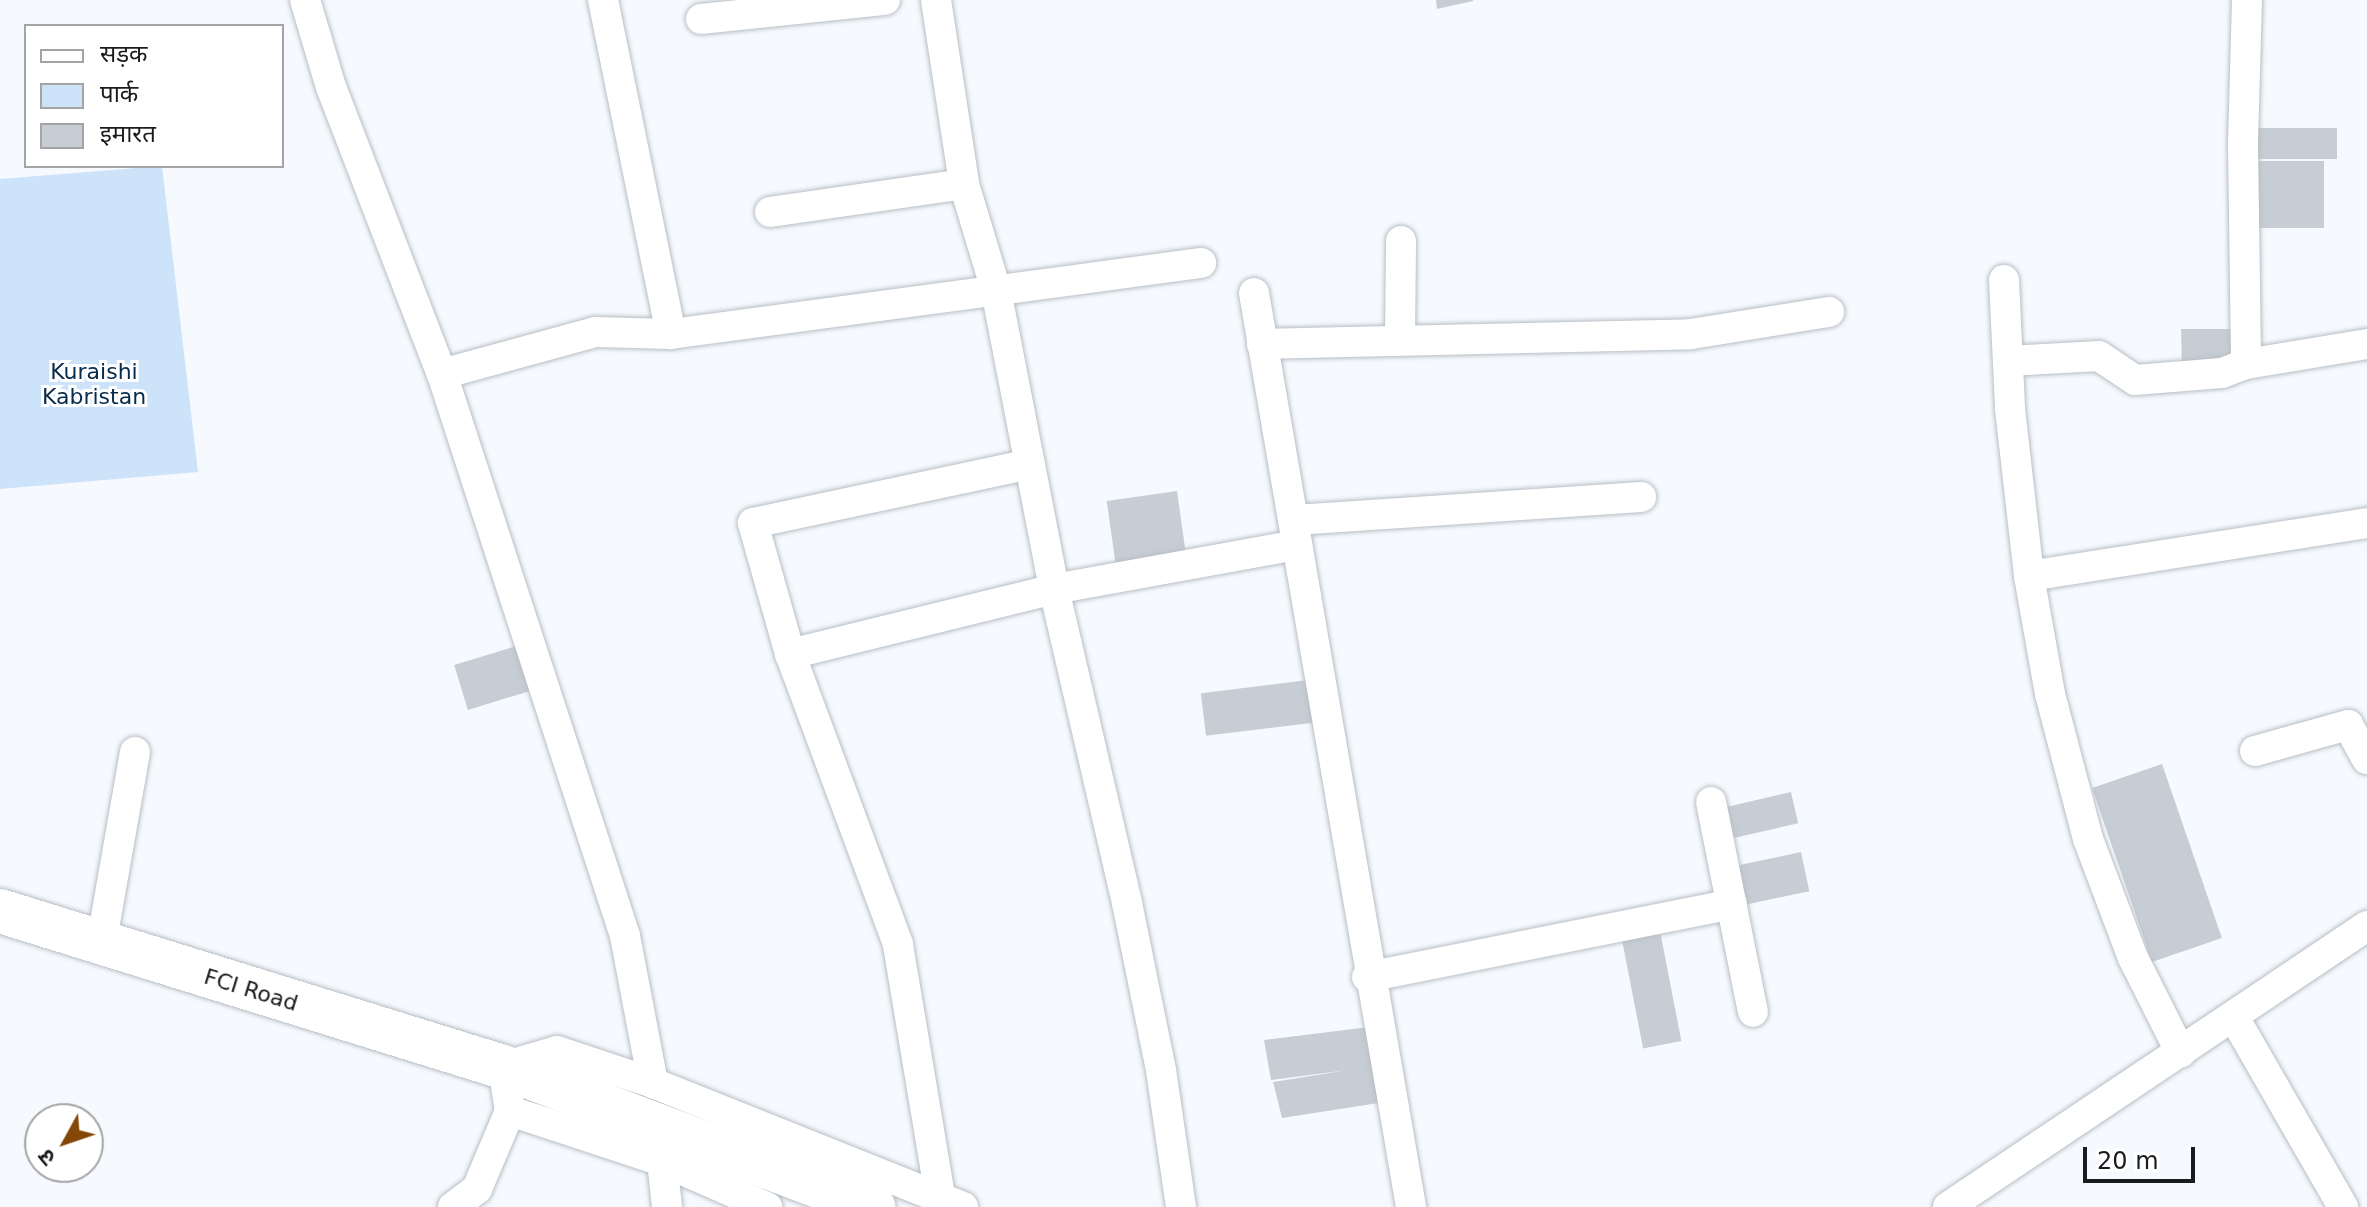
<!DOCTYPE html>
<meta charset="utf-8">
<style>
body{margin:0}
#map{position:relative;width:2367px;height:1207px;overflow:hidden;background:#f6fafe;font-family:"DejaVu Sans","Noto Sans Devanagari",sans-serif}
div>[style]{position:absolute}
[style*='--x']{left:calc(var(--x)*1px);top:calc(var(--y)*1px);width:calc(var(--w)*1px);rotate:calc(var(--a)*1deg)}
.green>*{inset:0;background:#cce3fa}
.building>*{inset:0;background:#c7cdd4;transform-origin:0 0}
.roads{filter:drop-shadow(0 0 2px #b7bec5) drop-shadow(0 0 2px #b7bec5)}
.minor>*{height:30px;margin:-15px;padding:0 15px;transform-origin:15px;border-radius:15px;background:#fff}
.secondary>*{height:44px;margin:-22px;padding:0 22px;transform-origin:22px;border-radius:22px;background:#fff}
span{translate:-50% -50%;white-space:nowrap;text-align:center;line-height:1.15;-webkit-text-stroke:6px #fff;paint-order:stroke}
.park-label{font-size:22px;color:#072b4a}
.street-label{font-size:22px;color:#191b1e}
.legend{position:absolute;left:24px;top:24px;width:260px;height:144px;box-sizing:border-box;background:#fff;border:2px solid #a3a4a5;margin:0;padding:10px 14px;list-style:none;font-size:24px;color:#191b1e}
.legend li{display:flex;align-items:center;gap:16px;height:40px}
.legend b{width:40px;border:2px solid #a3a4a5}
.north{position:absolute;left:24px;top:1103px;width:80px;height:80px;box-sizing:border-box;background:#fff;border:2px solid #a3a4a5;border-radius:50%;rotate:230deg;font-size:22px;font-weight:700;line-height:32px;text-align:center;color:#191b1e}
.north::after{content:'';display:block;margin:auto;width:28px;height:36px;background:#854705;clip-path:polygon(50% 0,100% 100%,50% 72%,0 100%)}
.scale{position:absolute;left:2083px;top:1147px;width:112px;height:36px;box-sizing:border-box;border:4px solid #191b1e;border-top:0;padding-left:10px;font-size:24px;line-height:28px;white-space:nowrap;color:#191b1e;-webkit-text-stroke:6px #fff;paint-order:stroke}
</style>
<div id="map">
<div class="green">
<i style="clip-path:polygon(162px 166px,198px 472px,0 489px,0 179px)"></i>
</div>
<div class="building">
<i style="clip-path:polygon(1436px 0,1473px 0,1473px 1px,1437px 9px)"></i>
<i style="left:2246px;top:128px;width:91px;height:31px"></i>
<i style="left:2246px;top:161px;width:78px;height:67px"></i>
<i style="clip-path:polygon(2181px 329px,2237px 329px,2239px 364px,2182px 370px)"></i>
<i style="left:1177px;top:491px;width:64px;height:71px;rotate:82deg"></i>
<i style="left:523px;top:644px;width:47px;height:72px;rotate:73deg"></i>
<i style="left:1308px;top:680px;width:43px;height:108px;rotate:83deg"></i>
<i style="left:2162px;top:764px;width:184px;height:74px;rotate:71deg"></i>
<i style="left:1791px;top:792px;width:32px;height:74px;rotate:77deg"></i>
<i style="left:1801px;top:852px;width:40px;height:75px;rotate:78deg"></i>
<i style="left:1660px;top:931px;width:112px;height:39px;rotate:79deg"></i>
<i style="clip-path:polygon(1369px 1027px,1385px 1102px,1282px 1118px,1273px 1082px,1348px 1070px,1271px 1080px,1264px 1040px)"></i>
</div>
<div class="roads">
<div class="minor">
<i style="--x:305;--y:0;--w:91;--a:73.4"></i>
<i style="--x:331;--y:87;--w:308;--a:68.9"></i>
<i style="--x:442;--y:374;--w:591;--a:71.96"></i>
<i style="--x:625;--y:936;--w:150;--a:79.2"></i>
<i style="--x:936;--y:0;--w:186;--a:81.3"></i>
<i style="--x:964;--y:184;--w:111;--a:73.2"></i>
<i style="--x:996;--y:290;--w:305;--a:79"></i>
<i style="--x:1054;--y:589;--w:322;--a:76.9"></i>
<i style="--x:1127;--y:903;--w:170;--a:78.5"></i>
<i style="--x:1161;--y:1070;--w:138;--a:81.7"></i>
<i style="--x:2247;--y:0;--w:144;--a:91.6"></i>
<i style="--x:2243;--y:144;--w:220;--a:89.2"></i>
<i style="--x:2246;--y:364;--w:123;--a:-9.4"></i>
<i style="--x:701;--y:19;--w:185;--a:-5.9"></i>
<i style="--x:770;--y:212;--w:196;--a:-8.2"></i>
<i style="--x:2004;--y:280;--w:129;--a:87.3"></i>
<i style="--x:2010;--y:409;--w:168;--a:83.5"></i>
<i style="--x:2029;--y:576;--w:120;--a:79.9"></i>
<i style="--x:2050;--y:694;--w:150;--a:75.3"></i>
<i style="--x:2088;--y:839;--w:127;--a:69.3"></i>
<i style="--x:2133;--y:958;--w:106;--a:63.2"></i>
<i style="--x:1254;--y:293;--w:927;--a:80.25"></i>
<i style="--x:671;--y:334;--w:535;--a:-7.63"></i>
<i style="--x:1400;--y:340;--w:99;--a:-89.4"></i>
<i style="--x:1262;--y:344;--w:429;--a:-1.3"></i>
<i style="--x:1691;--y:334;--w:140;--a:-9.1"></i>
<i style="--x:2008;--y:361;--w:91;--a:-3.1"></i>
<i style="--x:2099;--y:356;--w:43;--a:33.7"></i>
<i style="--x:2135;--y:380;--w:87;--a:-4.6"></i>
<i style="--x:2222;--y:373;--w:26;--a:-21"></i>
<i style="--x:442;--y:374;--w:160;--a:-15.3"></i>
<i style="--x:596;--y:332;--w:75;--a:1.5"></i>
<i style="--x:671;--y:334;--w:341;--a:-101.5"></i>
<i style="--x:1295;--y:520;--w:347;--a:-3.8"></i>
<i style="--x:2029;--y:576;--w:342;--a:-8.9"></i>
<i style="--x:790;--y:654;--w:272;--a:-13.8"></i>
<i style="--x:1054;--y:589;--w:247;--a:-10.3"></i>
<i style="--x:2255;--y:751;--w:97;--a:-15.6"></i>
<i style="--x:2348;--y:725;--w:39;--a:61"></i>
<i style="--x:1711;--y:802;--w:214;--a:78.7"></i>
<i style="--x:101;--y:945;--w:196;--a:-80"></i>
<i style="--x:1367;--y:977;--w:372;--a:-11.3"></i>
<i style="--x:2235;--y:1019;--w:217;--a:60.1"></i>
<i style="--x:510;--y:1111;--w:160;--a:18.2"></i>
<i style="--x:662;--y:1161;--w:115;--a:23.7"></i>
<i style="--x:662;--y:1161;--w:46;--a:83.8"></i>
<i style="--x:940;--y:1196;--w:255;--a:-99.5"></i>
<i style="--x:898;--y:944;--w:309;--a:-110.4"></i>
<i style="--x:790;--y:654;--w:136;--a:-105.8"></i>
<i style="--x:753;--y:523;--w:283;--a:-12"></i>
<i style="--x:453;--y:1207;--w:30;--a:-37"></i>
<i style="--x:477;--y:1189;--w:85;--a:-67.1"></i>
<i style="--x:510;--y:1111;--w:45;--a:-99"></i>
<i style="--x:503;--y:1067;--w:56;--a:-16.5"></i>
<i style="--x:557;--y:1051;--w:101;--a:18.4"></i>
<i style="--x:653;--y:1083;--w:334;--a:21.8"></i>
<i style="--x:1948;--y:1207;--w:505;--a:-33.85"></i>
</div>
<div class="secondary">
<i style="--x:0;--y:911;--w:527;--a:17.23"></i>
<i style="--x:503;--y:1067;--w:396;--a:20.7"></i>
</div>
</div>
<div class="park-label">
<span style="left:94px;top:384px">Kuraishi<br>Kabristan</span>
</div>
<div class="street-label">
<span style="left:251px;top:990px;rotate:17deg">FCI Road</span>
</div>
<ul class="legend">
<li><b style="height:10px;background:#fff"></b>सड़क</li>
<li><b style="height:22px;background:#cce3fa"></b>पार्क</li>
<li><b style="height:22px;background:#c7cdd4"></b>इमारत</li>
</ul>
<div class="north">उ</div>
<div class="scale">20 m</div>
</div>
